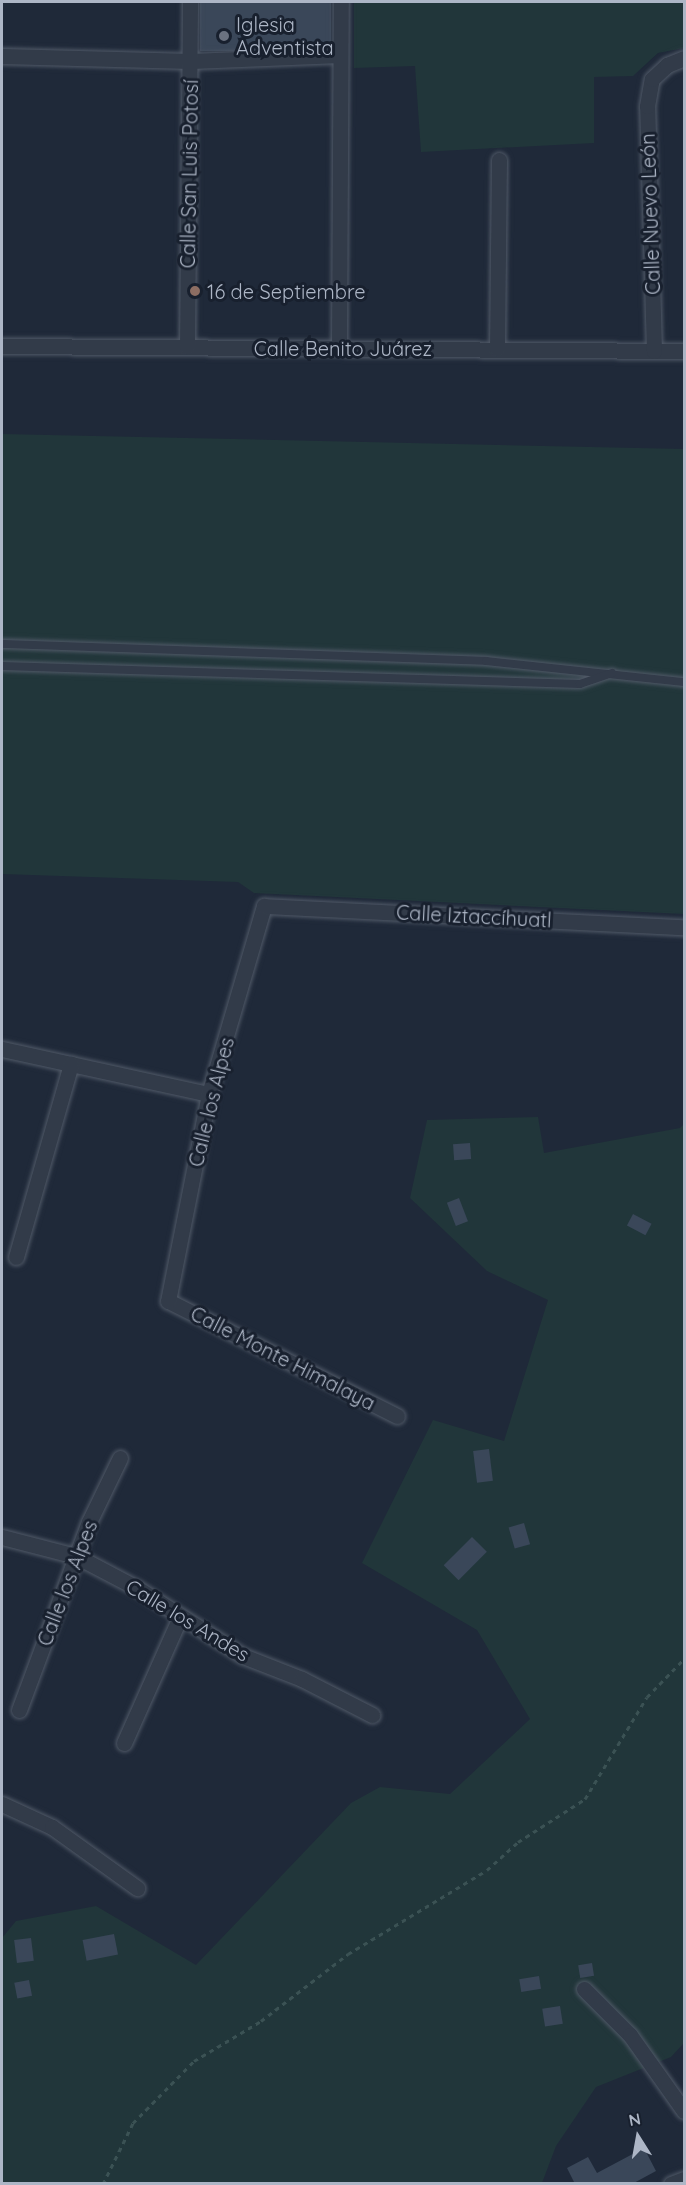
<!DOCTYPE html>
<meta charset="utf-8">
<style>
body{margin:0}
#map{position:relative;width:686px;height:2185px;overflow:hidden;background:#1f2939;font-family:Quicksand,sans-serif}
div>[style]{position:absolute}
[style*='--x']{left:calc(var(--x)*1px);top:calc(var(--y)*1px);width:calc(var(--w)*1px);rotate:calc(var(--a)*1deg)}
.green>*{inset:0;background:#21363a}
.building>*{inset:0;background:#3a4759;transform-origin:0 0}
.path>*{height:3px;margin-top:-1.5px;transform-origin:0;background:repeating-linear-gradient(90deg,#3b5254 0 4.5px,transparent 0 9px)}
.roads{filter:drop-shadow(0 0 2px #505967) drop-shadow(0 0 2px #505967)}
.service>*{height:8px;margin:-4px;padding:0 4px;transform-origin:4px;border-radius:4px;background:#323b49}
.minor>*{height:15px;margin:-7.5px;padding:0 7.5px;transform-origin:7.5px;border-radius:7.5px;background:#323b49}
.dots>*{width:16px;height:16px;translate:-50% -50%;box-sizing:border-box;border:3px solid #18202e;border-radius:50%}
span{translate:-50% -50%;white-space:nowrap;text-align:center;line-height:1.15;-webkit-text-stroke:6px #18202e;paint-order:stroke}
.poi-label{font-size:20px;color:#adb6c6}
.left{translate:0 -50%;text-align:left}
.street-label{font-size:20px;color:#adb6c6}
.frame{position:absolute;inset:0;border:3px solid #adb6c6;pointer-events:none}
.north{position:absolute;left:608px;top:2107px;width:60px;height:60px;-webkit-text-stroke:4px #18202e;paint-order:stroke;rotate:349deg;font-size:16px;font-weight:700;line-height:24px;text-align:center;color:#adb6c6}
.north::after{content:'';display:block;margin:auto;width:21px;height:27px;background:#adb6c6;clip-path:polygon(50% 0,100% 100%,50% 72%,0 100%)}
</style>
<div id="map">
<div class="green">
<i style="clip-path:polygon(354px 2px,684px 2px,684px 48px,658px 53px,633px 76px,594px 77px,594px 143px,421px 152px,415px 66px,354px 68px)"></i>
<i style="clip-path:polygon(2px 434px,684px 449px,684px 914px,254px 893px,238px 882px,2px 874px)"></i>
<i style="clip-path:polygon(538px 1117px,544px 1153px,680px 1128px,684px 1124px,684px 2043px,671px 2057px,596px 2087px,556px 2146px,542px 2183px,2px 2184px,2px 1938px,16px 1921px,96px 1906px,196px 1965px,351px 1803px,380px 1787px,450px 1794px,530px 1719px,477px 1630px,362px 1563px,433px 1420px,504px 1441px,548px 1300px,487px 1271px,410px 1198px,427px 1120px)"></i>
</div>
<div class="building">
<i style="left:200px;top:2px;width:131px;height:49px"></i>
<i style="left:470px;top:1143px;width:16px;height:17px;rotate:86deg"></i>
<i style="left:459px;top:1198px;width:25px;height:13px;rotate:69deg"></i>
<i style="left:633px;top:1214px;width:21px;height:13px;rotate:28deg"></i>
<i style="left:489px;top:1449px;width:32px;height:16px;rotate:83deg"></i>
<i style="left:524px;top:1523px;width:22px;height:16px;rotate:74deg"></i>
<i style="left:472px;top:1537px;width:21px;height:40px;rotate:45deg"></i>
<i style="left:114px;top:1934px;width:21px;height:32px;rotate:79deg"></i>
<i style="left:31px;top:1938px;width:23px;height:17px;rotate:83deg"></i>
<i style="left:592px;top:1963px;width:13px;height:14px;rotate:81deg"></i>
<i style="left:539px;top:1976px;width:13px;height:20px;rotate:81deg"></i>
<i style="left:29px;top:1980px;width:16px;height:15px;rotate:79deg"></i>
<i style="left:560px;top:2006px;width:18px;height:18px;rotate:81deg"></i>
<i style="clip-path:polygon(644px 2148px,656px 2171px,632px 2184px,575px 2184px,567px 2168px,588px 2157px,597px 2173px)"></i>
</div>
<div class="path">
<i style="--x:103;--y:2184;--w:68;--a:-63.8"></i>
<i style="--x:133;--y:2123;--w:87;--a:-45.5"></i>
<i style="--x:194;--y:2061;--w:78;--a:-30.8"></i>
<i style="--x:261;--y:2021;--w:110;--a:-37.6"></i>
<i style="--x:348;--y:1954;--w:162;--a:-31.1"></i>
<i style="--x:487;--y:1870;--w:42;--a:-42.1"></i>
<i style="--x:518;--y:1842;--w:80;--a:-32.7"></i>
<i style="--x:585;--y:1799;--w:119;--a:-58.7"></i>
<i style="--x:647;--y:1697;--w:53;--a:-45.8"></i>
</div>
<div class="roads">
<div class="service">
<i style="--x:2;--y:644;--w:484;--a:2"></i>
<i style="--x:486;--y:661;--w:199;--a:6.1"></i>
<i style="--x:2;--y:666;--w:578;--a:1.78"></i>
<i style="--x:580;--y:684;--w:34;--a:-19"></i>
</div>
<div class="minor">
<i style="--x:2;--y:56;--w:189;--a:1.5"></i>
<i style="--x:191;--y:61;--w:149;--a:-2.3"></i>
<i style="--x:2;--y:346;--w:682;--a:0.42"></i>
<i style="--x:187;--y:347;--w:345;--a:-89.5"></i>
<i style="--x:339;--y:348;--w:346;--a:-89.7"></i>
<i style="--x:497;--y:349;--w:189;--a:-89.4"></i>
<i style="--x:654;--y:351;--w:245;--a:-91.6"></i>
<i style="--x:647;--y:106;--w:27;--a:-80"></i>
<i style="--x:652;--y:79;--w:21;--a:-43"></i>
<i style="--x:667;--y:65;--w:18;--a:-22"></i>
<i style="--x:2;--y:1049;--w:212;--a:12.3"></i>
<i style="--x:16;--y:1257;--w:201;--a:-74.1"></i>
<i style="--x:397;--y:1416;--w:256;--a:-153.3"></i>
<i style="--x:168;--y:1301;--w:211;--a:-78.8"></i>
<i style="--x:209;--y:1094;--w:196;--a:-73.7"></i>
<i style="--x:264;--y:906;--w:421;--a:2.9"></i>
<i style="--x:2;--y:1537;--w:76;--a:14.4"></i>
<i style="--x:76;--y:1556;--w:69;--a:27.7"></i>
<i style="--x:137;--y:1588;--w:126;--a:32.7"></i>
<i style="--x:243;--y:1656;--w:63;--a:21.3"></i>
<i style="--x:302;--y:1679;--w:79;--a:27.2"></i>
<i style="--x:19;--y:1710;--w:201;--a:-69.6"></i>
<i style="--x:89;--y:1522;--w:71;--a:-64.2"></i>
<i style="--x:124;--y:1743;--w:138;--a:-66"></i>
<i style="--x:2;--y:1804;--w:55;--a:24.7"></i>
<i style="--x:52;--y:1827;--w:105;--a:35.7"></i>
<i style="--x:584;--y:1989;--w:65;--a:45"></i>
<i style="--x:630;--y:2035;--w:93;--a:54.6"></i>
<i style="--x:671;--y:2184;--w:14;--a:-21"></i>
</div>
</div>
<div class="dots">
<i style="left:224px;top:36px;background:#6b7280"></i>
<i style="left:195px;top:291px;background:#8d6e63"></i>
</div>
<div class="poi-label">
<span class="left" style="left:236px;top:36px">Iglesia<br>Adventista</span>
<span class="left" style="left:207px;top:291px">16 de Septiembre</span>
</div>
<div class="street-label">
<span style="left:189px;top:174px;rotate:-89deg">Calle San Luis Potosí</span>
<span style="left:650px;top:214px;rotate:-92deg">Calle Nuevo León</span>
<span style="left:343px;top:348px">Calle Benito Juárez</span>
<span style="left:474px;top:916px;rotate:3deg">Calle Iztaccíhuatl</span>
<span style="left:211px;top:1102px;rotate:-76deg">Calle los Alpes</span>
<span style="left:283px;top:1358px;rotate:27deg">Calle Monte Himalaya</span>
<span style="left:67px;top:1583px;rotate:-69deg">Calle los Alpes</span>
<span style="left:188px;top:1620px;rotate:31deg">Calle los Andes</span>
</div>
<div class="frame"></div>
<div class="north">N</div>
</div>
